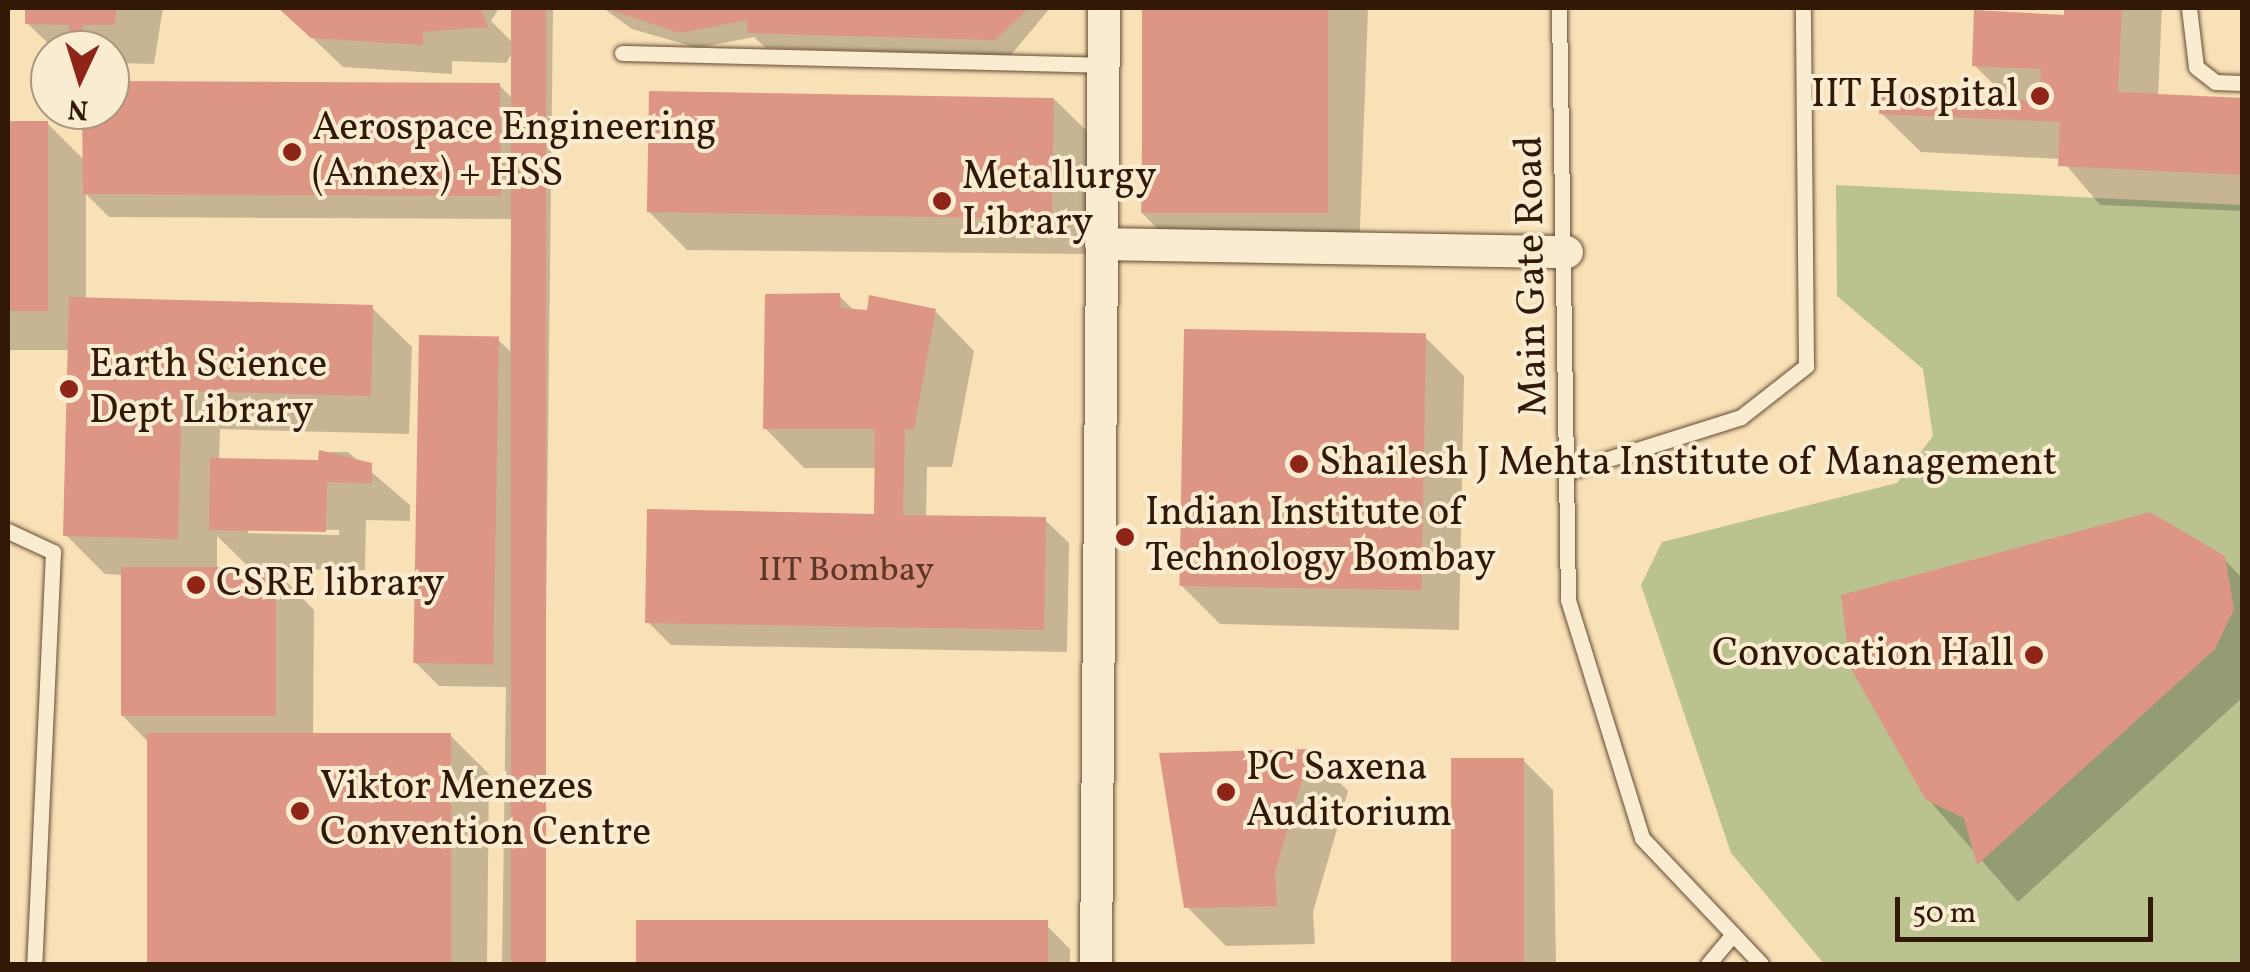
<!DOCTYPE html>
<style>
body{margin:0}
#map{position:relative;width:2250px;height:972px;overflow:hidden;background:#f8e1b7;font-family:Vollkorn,serif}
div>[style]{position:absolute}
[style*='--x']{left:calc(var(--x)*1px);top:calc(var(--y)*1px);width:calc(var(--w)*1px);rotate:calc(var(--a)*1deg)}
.green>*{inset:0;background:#bac390}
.shadow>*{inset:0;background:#0003}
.building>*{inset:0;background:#dd9584;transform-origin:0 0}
.roads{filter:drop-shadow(0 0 2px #644a33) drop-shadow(0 0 2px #644a33)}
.lane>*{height:15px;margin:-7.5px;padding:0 7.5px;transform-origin:7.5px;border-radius:7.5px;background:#faecd0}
.street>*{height:32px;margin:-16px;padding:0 16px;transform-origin:16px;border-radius:16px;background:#faecd0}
.dots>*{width:28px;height:28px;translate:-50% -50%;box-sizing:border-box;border:5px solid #faecd0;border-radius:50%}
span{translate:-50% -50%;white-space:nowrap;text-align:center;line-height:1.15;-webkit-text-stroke:8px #faecd0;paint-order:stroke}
.number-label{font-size:35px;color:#5d3726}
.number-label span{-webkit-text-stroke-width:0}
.poi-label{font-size:40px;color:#321807}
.right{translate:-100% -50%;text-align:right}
.left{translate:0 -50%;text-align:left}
.street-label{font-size:40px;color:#321807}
.frame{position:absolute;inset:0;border:10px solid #321807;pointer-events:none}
.north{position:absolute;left:30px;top:30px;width:100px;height:100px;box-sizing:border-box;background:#faecd0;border:2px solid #aa9780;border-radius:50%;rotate:184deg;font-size:28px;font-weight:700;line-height:40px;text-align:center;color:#321807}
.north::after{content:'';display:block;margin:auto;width:35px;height:45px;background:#8f2418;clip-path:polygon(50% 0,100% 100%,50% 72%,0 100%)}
.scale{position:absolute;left:1895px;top:897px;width:258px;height:45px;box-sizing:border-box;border:5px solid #321807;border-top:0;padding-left:12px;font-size:30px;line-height:35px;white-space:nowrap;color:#321807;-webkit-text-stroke:8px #faecd0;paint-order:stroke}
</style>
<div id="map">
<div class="green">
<i style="clip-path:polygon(1836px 185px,2242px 205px,2242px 964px,1824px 964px,1731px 853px,1641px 585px,1662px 542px,1897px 483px,1933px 436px,1923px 369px,1837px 296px)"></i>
</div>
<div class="shadow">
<i style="clip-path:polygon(28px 8px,163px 8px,154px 64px,121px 63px,121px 76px,111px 76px,110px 50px,55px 50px,27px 23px)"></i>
<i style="clip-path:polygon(evenodd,281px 8px,499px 8px,491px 21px,513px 43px,513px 8px,553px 8px,542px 964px,502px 964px,506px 687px,439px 686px,415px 662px,498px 340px,510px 351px,511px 219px,109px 217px,86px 194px,86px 300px,372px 308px,412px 347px,409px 434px,220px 429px,219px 461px,321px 463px,321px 452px,348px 452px,410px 505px,410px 521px,366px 520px,365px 570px,274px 569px,314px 610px,313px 737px,450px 735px,489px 774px,487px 964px,154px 964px,149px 743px,122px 715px,123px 575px,105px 574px,66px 535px,71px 350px,8px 350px,8px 123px,47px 123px,85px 161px,85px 110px,110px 110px,110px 83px,499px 85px,512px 98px,513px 52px,506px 63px,452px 61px,452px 74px,343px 67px,281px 8px,248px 528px,339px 530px,339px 535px,248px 533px,248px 528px,281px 8px,217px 536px,252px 570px,217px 570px,217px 536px)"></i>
<i style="clip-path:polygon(603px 8px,1050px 8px,1011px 55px,766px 48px,754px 37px,698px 48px,632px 29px)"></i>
<i style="clip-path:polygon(1144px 8px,1368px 8px,1359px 254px,1180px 252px,1141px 212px)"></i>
<i style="clip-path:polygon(2027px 8px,2162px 8px,2158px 96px,2242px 100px,2242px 211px,2100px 205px,2061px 159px,1921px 152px,1881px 113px,2012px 102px,1974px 65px,2066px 17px,2066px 9px)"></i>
<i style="clip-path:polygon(1053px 98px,1093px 137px,1090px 254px,687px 250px,648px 211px)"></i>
<i style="clip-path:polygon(839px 296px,856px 312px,935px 311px,974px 351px,952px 467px,927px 467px,926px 517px,1045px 520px,1069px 543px,1067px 652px,671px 645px,648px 622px,877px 516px,877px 468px,804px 468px,765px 428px)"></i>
<i style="clip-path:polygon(1425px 337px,1464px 376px,1459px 630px,1220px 624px,1181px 585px)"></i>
<i style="clip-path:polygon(2223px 558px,2242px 578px,2242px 698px,2018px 902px,1928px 799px)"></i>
<i style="clip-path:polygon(1310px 752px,1348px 791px,1313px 912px,1315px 944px,1226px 946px,1187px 907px)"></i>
<i style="clip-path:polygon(1523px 760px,1553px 790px,1556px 964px,1456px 964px,1454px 761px)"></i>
<i style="clip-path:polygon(639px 923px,1047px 926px,1070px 949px,1070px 964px,638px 964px)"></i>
</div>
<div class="building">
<i style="clip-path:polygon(25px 8px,116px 8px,115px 25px,83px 25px,83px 38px,69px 38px,69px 25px,25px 24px)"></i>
<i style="clip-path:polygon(278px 8px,481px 8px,488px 27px,423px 32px,423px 45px,311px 38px)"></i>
<i style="left:511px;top:8px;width:35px;height:956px"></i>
<i style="clip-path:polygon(605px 8px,1029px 8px,995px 40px,747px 33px,747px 20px,680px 33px)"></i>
<i style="left:1142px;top:8px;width:186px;height:205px"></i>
<i style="clip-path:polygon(2064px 8px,2122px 8px,2118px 92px,2242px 98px,2242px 175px,2058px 166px,2060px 122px,1879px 114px,1880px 93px,2040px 101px,2041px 69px,1972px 66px,1974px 10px,2064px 15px)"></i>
<i style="clip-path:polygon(110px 81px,500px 83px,501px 196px,83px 194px,82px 110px,110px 110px)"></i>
<i style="left:649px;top:91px;width:405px;height:121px;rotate:1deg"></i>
<i style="left:8px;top:121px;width:40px;height:190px"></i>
<i style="clip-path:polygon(840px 293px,841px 308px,867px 310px,869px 295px,936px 309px,914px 429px,905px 429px,903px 515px,1046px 517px,1044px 630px,645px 623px,647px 509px,874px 514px,875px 429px,763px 429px,765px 294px)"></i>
<i style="clip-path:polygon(69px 297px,373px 305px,371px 396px,182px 391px,178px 539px,63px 536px)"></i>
<i style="left:1184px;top:329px;width:242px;height:257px;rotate:1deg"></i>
<i style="left:419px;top:335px;width:80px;height:328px;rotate:1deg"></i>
<i style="clip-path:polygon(319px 450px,372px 463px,372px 483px,327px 482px,326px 532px,209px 530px,210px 458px,318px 460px)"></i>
<i style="clip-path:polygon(2150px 512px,2225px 556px,2234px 609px,2215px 649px,1977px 865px,1964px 818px,1926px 800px,1850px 667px,1841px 595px)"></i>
<i style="left:121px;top:567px;width:155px;height:149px"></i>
<i style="left:451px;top:733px;width:231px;height:304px;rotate:90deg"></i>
<i style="clip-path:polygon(1311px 749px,1275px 872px,1277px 906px,1184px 908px,1159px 753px)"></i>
<i style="left:1451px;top:758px;width:73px;height:206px"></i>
<i style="left:636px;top:920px;width:412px;height:44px"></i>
</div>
<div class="roads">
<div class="lane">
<i style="--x:1559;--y:8;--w:592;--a:89.13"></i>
<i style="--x:1568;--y:600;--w:249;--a:72.7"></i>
<i style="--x:1642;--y:838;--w:173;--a:46.6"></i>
<i style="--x:2189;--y:8;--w:59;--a:83.2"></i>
<i style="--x:2196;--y:67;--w:24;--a:38"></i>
<i style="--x:2215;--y:82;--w:27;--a:2"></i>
<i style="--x:622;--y:53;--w:481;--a:1.4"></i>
<i style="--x:1567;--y:472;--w:182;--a:-17.5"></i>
<i style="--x:1741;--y:417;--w:83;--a:-38.1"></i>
<i style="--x:1806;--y:366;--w:358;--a:-90.5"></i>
<i style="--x:8;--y:531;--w:50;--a:25"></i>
<i style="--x:53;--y:552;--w:412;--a:92.6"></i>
<i style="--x:1708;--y:964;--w:39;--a:-50"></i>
</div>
<div class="street">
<i style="--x:1101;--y:244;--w:466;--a:1"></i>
<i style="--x:1096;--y:964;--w:956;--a:-89.52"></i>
</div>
</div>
<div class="dots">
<i style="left:2040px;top:96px;background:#8f2418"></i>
<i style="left:292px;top:152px;background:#8f2418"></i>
<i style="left:942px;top:201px;background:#8f2418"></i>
<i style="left:69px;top:389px;background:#8f2418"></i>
<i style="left:1299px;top:464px;background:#8f2418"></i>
<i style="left:1125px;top:537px;background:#8f2418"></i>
<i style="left:196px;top:585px;background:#8f2418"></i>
<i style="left:2034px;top:655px;background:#8f2418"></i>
<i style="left:1226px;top:792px;background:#8f2418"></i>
<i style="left:300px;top:811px;background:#8f2418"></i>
</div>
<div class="number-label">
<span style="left:846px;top:571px">IIT Bombay</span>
</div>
<div class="poi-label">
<span class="right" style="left:2018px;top:96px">IIT Hospital</span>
<span class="left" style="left:312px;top:152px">Aerospace Engineering<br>(Annex) + HSS</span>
<span class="left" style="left:962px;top:201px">Metallurgy<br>Library</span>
<span class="left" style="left:89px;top:389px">Earth Science<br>Dept Library</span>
<span class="left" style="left:1319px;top:464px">Shailesh J Mehta Institute of Management</span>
<span class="left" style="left:1145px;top:537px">Indian Institute of<br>Technology Bombay</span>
<span class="left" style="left:216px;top:585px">CSRE library</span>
<span class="right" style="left:2014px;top:655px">Convocation Hall</span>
<span class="left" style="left:1246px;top:792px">PC Saxena<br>Auditorium</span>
<span class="left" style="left:320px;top:811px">Viktor Menezes<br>Convention Centre</span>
</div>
<div class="street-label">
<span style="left:1533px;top:276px;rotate:-91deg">Main Gate Road</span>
</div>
<div class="frame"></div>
<div class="north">N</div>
<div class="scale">50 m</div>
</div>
